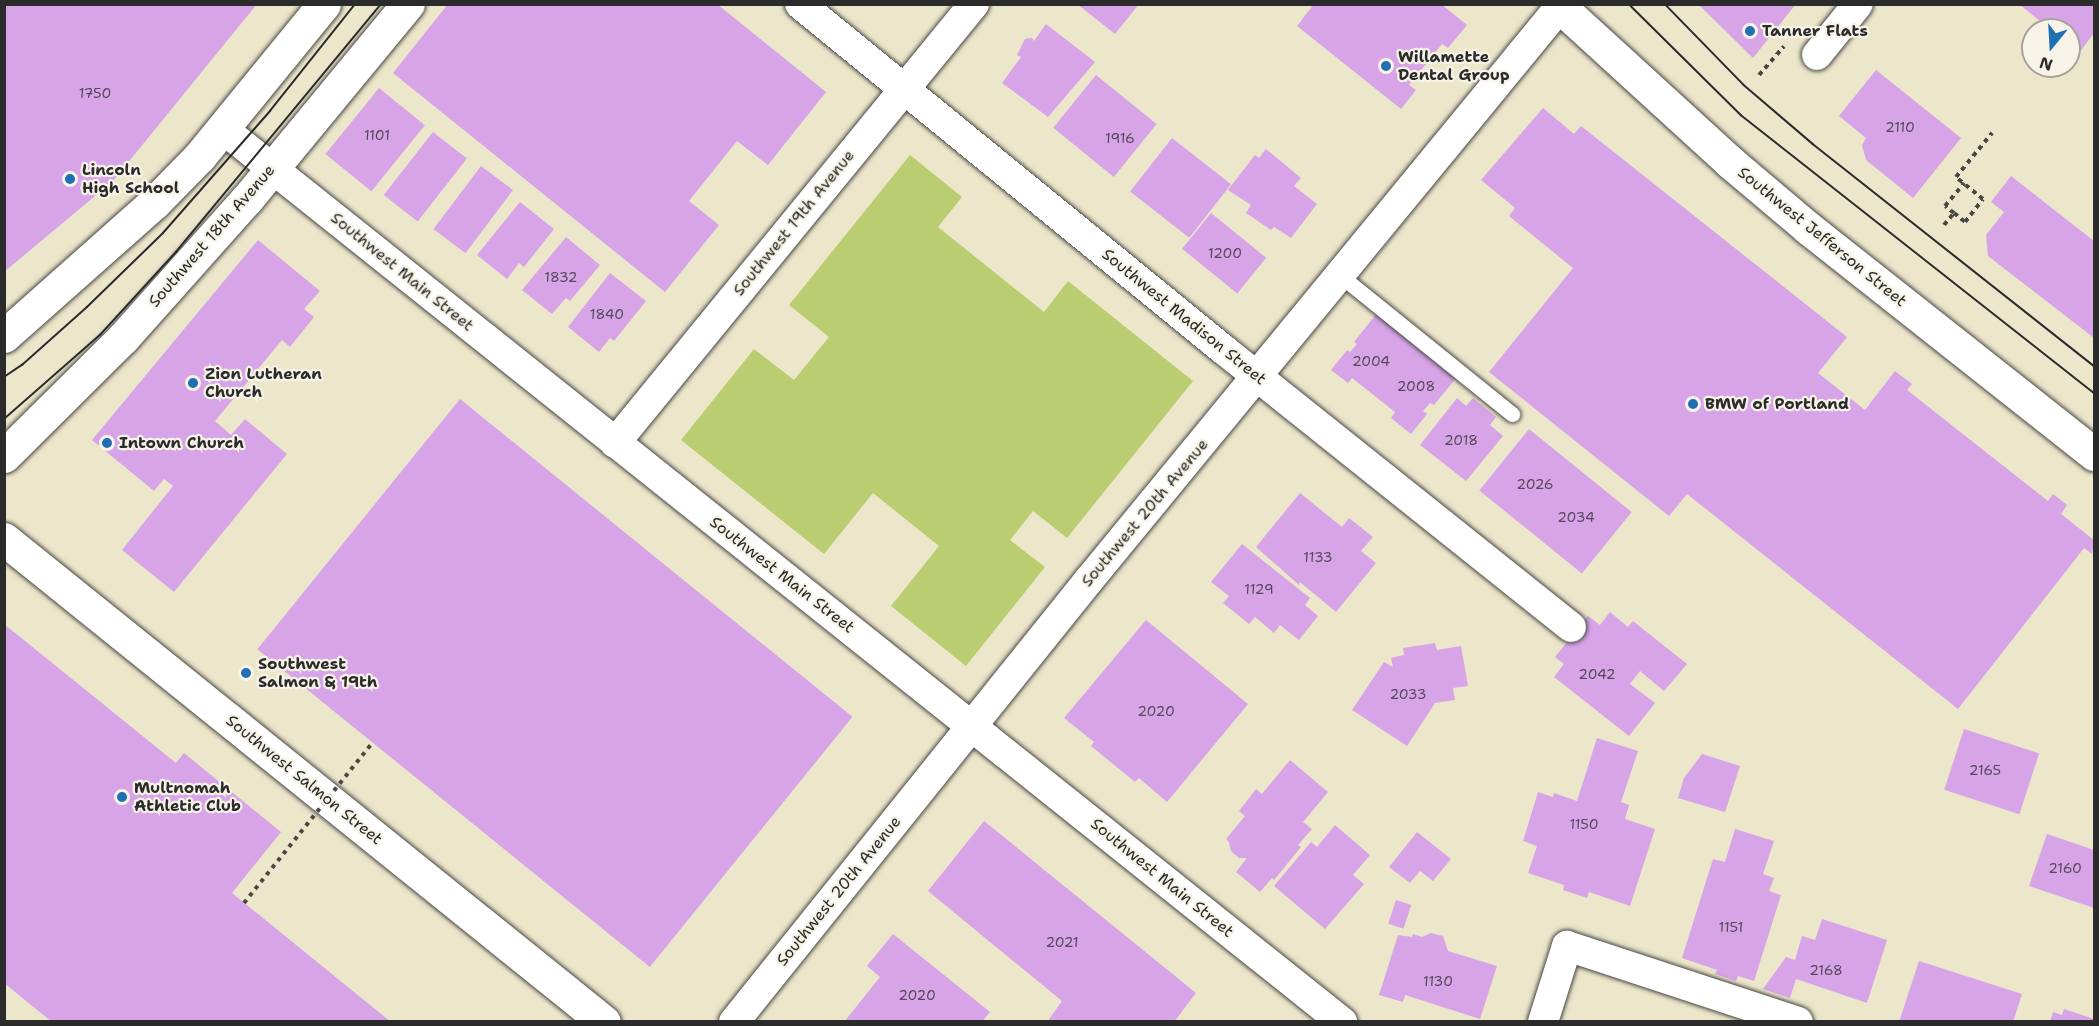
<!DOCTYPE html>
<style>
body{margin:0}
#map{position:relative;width:2099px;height:1026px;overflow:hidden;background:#ece6cb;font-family:"Shantell Sans",sans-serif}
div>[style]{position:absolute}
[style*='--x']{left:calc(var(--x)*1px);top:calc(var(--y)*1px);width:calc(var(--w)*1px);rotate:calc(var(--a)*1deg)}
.green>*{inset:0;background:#bacd70}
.building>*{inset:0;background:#d7a4e8;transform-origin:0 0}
.path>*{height:4px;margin-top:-2px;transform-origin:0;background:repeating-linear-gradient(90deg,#484743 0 4.5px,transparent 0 9px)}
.roads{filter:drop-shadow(0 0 2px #484743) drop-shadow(0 0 2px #484743)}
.lane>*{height:15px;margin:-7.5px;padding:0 7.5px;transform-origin:7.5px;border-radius:7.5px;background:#fff}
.street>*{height:30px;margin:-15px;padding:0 15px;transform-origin:15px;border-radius:15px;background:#fff}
.secondary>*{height:33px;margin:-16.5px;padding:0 16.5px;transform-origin:16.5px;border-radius:16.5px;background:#fff}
.tram>*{height:1.5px;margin:-0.75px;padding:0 0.75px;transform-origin:0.75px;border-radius:0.75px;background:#2b2b2b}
.path-bridge>*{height:4px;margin-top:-2px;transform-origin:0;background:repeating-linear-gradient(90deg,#484743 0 4.5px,transparent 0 9px)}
.dots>*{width:16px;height:16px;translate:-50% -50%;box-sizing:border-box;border:3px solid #f7f3e8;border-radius:50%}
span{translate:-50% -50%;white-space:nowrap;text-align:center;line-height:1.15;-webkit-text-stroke:4.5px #f7f3e8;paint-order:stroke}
.number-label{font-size:14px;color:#56495a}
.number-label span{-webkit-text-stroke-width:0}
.poi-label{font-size:16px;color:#2b2b2b;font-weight:700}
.left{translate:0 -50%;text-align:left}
.street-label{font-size:16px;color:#2b2b2b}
.frame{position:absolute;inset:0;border:6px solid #2b2b2b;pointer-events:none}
.north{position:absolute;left:2021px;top:18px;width:60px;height:60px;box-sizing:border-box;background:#f7f3e8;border:2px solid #a5a39c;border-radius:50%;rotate:198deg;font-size:16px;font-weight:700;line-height:24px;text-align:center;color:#2b2b2b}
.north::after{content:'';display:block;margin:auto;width:21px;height:27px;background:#1f6fb2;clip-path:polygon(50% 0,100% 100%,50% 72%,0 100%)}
</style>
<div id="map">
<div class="green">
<i style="clip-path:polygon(910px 155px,962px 197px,938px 227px,1044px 312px,1068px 281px,1193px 381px,1067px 538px,1033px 511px,1010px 540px,1045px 567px,966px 666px,891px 606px,939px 546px,873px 493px,824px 554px,681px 440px,754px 349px,794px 380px,829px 337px,789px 305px)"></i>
</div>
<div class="building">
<i style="clip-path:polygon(4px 4px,257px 4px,113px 181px,4px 272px)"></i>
<i style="clip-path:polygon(448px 4px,717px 4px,826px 92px,768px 165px,737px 141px,689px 201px,719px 225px,665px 292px,393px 73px)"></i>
<i style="clip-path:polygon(1077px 4px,1139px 4px,1115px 34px)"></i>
<i style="clip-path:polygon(1314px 4px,1441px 4px,1467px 25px,1448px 48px,1442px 44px,1409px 85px,1416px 90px,1401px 109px,1297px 26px)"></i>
<i style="clip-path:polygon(1698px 4px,1796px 4px,1753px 58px)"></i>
<i style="clip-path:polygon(2019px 4px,2094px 4px,2094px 33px,2079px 53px,2069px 45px,2069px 30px,2051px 30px)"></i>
<i style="clip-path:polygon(1046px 24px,1095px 62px,1048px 117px,1002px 83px,1021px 57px,1017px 55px,1025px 39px,1032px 38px,1034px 41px)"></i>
<i style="clip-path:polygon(1876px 70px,1961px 138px,1913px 198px,1866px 160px,1862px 145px,1866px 138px,1839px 116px)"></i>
<i style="left:1096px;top:75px;width:78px;height:68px;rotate:39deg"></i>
<i style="left:379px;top:88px;width:59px;height:85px;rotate:39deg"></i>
<i style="clip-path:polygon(1543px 108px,1574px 134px,1581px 126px,1847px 337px,1818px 373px,1851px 399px,1865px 410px,1895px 371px,1912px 384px,1907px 390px,2048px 501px,2053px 494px,2067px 505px,2061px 514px,2094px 540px,2092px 554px,2084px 548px,1958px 709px,1687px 494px,1669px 516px,1489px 372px,1573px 268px,1509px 216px,1515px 208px,1481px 180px)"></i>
<i style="left:433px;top:132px;width:43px;height:80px;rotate:38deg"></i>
<i style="left:1172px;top:138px;width:75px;height:68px;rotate:38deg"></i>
<i style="clip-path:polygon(1266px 149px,1301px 178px,1294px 186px,1317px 204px,1291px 238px,1274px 227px,1271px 230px,1246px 213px,1251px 205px,1228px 190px,1255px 155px,1259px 158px)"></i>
<i style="left:481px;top:166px;width:40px;height:79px;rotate:37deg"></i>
<i style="clip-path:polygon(2011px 176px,2094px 241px,2094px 338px,1988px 256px,1986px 235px,2004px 212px,1991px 202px)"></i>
<i style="clip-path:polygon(520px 202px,554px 229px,524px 267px,519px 263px,507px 279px,477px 255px)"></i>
<i style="left:1211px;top:213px;width:71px;height:46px;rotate:39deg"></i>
<i style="clip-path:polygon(566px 237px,600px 265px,570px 301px,566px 298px,552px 314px,522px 290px)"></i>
<i style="clip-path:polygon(258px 240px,320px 291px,304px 309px,314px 317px,290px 347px,282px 340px,215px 421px,231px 435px,245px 419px,287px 454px,174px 592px,122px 550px,173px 486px,164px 479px,154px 491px,92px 440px)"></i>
<i style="clip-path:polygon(610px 273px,646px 301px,614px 341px,610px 338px,599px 352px,568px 327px)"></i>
<i style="clip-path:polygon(1377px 313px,1457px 377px,1434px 405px,1430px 403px,1423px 411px,1427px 414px,1411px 434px,1391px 418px,1395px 412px,1352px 378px,1348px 383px,1331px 370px,1347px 350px,1350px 352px,1357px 344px,1354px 342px)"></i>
<i style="clip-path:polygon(1457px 398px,1466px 406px,1473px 398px,1496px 417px,1490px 425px,1503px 436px,1466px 481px,1420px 445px)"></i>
<i style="left:460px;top:399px;width:505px;height:322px;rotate:39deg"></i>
<i style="left:1529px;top:429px;width:132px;height:79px;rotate:39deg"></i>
<i style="clip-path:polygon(1300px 493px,1342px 527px,1349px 518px,1373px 537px,1361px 551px,1376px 563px,1336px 612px,1300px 582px,1299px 585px,1256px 547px)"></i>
<i style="clip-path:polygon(1242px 544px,1310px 598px,1305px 605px,1318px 616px,1299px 640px,1280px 625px,1274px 633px,1255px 617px,1249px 624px,1223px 603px,1229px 596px,1211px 582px)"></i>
<i style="clip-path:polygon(1610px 612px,1628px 627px,1633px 621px,1687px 664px,1664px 691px,1640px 671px,1630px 684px,1655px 703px,1629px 736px,1554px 677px,1564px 664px,1555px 657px,1588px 616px,1600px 625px)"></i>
<i style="clip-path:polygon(1146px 620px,1248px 704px,1167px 802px,1139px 778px,1135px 782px,1091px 746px,1094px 742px,1064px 718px)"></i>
<i style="clip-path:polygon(4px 624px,176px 763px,184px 753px,281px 832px,232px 893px,391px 1022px,52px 1022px,4px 983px)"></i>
<i style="clip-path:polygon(1435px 643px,1437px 650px,1461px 646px,1468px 686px,1453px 688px,1455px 700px,1435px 703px,1407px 746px,1352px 710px,1384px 662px,1393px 667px,1391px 658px,1404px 655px,1403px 648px)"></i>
<i style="left:1964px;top:729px;width:79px;height:64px;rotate:18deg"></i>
<i style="clip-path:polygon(1597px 738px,1638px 751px,1621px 802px,1629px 805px,1625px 819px,1655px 829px,1630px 906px,1589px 892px,1587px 898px,1563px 890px,1564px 885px,1528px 873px,1537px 846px,1523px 841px,1538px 792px,1553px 797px,1554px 793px,1577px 801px)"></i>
<i style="clip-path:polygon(1702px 754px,1740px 766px,1725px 812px,1678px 798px,1684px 778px)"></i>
<i style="clip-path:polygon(1290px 760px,1328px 792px,1303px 822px,1312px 829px,1298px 845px,1301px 847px,1274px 880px,1272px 878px,1260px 892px,1236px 872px,1247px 858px,1239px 858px,1231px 851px,1229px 842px,1226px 839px,1245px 816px,1239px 811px,1256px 789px,1262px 794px)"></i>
<i style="clip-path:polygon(984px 821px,1196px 993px,1174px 1022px,1047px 1022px,1062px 1001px,928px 891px)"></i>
<i style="clip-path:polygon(1335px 825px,1370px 855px,1353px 875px,1364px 884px,1325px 929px,1274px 886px,1311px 842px,1317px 847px)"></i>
<i style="clip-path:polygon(1735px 829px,1774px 841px,1763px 874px,1774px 878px,1769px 891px,1781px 895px,1754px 981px,1738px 976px,1736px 981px,1715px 974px,1717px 970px,1682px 958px,1713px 859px,1725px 862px)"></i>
<i style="clip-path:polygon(1417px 832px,1451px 859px,1433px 881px,1420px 871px,1410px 883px,1389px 867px)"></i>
<i style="clip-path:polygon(2047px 834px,2094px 850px,2094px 908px,2029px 886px)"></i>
<i style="left:1396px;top:900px;width:16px;height:25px;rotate:18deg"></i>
<i style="clip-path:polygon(1822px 919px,1887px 940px,1867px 1003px,1796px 979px,1790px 998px,1763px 989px,1786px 957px,1795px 960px,1802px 936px,1815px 940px)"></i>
<i style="clip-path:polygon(1431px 933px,1443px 936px,1448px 951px,1497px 966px,1480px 1019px,1405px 995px,1403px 1002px,1379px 995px,1398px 935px,1412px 937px,1413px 934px,1422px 937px)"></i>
<i style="clip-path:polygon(893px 934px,990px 1012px,982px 1022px,844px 1022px,880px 977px,867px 966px)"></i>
<i style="clip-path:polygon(1919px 961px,2022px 994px,2013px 1022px,1899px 1022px)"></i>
<i style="clip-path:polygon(2064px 1009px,2094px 1019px,2094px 1022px,2050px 1022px,2053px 1012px,2062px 1015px)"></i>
</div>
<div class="path">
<i style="--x:1759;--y:75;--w:38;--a:-49"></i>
<i style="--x:1954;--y:213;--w:14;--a:39"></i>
<i style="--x:1965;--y:222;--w:29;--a:-52"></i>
<i style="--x:1983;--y:199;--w:35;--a:-141"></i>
<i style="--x:1956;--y:177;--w:57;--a:-50.7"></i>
<i style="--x:1944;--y:225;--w:16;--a:-50"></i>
<i style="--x:1954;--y:213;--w:11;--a:-142"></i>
<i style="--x:1945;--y:206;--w:30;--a:-50"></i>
</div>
<div class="roads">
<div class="lane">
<i style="--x:1341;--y:276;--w:220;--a:38.9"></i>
</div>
<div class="street">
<i style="--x:800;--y:4;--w:547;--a:39.22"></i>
<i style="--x:1224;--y:350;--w:444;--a:38.6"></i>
<i style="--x:1817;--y:55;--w:65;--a:-51.2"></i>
<i style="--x:223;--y:129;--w:1432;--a:38.59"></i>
<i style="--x:615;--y:443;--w:567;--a:-50.72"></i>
<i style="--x:734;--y:1022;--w:567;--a:-51.23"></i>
<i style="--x:1089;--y:580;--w:740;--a:-50.59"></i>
<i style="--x:1543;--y:1022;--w:80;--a:-72.5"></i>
<i style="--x:1567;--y:946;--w:243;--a:18.2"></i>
</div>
<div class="secondary">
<i style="--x:1557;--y:4;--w:234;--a:42.4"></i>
<i style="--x:1730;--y:162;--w:102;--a:40.2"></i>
<i style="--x:1808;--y:228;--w:365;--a:38.3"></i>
<i style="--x:4;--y:336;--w:202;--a:-41.6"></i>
<i style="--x:155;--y:202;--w:64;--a:-45.6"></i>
<i style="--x:200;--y:156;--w:196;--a:-50.8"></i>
<i style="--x:4;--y:456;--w:168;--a:-44.8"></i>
<i style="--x:123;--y:338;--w:186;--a:-48.3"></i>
<i style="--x:247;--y:199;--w:253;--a:-50.5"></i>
<i style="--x:4;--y:539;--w:770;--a:38.83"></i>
</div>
</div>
<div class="tram">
<i style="--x:1629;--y:4;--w:158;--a:44.7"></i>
<i style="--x:1741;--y:115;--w:449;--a:38.2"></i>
<i style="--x:1665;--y:4;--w:113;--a:45.7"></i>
<i style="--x:1744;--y:85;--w:91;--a:40.5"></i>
<i style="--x:1813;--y:144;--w:358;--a:38.3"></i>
<i style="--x:4;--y:377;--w:22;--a:-34"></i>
<i style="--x:22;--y:365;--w:87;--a:-41.7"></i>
<i style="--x:87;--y:307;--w:106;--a:-44.2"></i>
<i style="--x:163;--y:233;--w:162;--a:-48.7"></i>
<i style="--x:270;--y:111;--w:137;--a:-51.5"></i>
<i style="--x:4;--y:419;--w:128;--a:-41.2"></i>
<i style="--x:100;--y:335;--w:113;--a:-47.5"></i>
<i style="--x:176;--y:252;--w:322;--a:-50.4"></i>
</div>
<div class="path-bridge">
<i style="--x:244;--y:903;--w:206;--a:-51.3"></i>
</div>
<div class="dots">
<i style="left:1750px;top:31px;background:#1f6fb2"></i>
<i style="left:1386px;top:66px;background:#1f6fb2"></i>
<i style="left:70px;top:179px;background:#1f6fb2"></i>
<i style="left:193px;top:383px;background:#1f6fb2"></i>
<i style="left:1693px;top:404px;background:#1f6fb2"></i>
<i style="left:107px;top:443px;background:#1f6fb2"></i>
<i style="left:246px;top:673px;background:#1f6fb2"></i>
<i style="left:122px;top:797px;background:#1f6fb2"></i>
</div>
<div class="number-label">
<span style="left:95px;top:93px">1750</span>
<span style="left:1900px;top:127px">2110</span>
<span style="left:377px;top:135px">1101</span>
<span style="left:1120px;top:138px">1916</span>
<span style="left:1225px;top:253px">1200</span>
<span style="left:561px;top:277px">1832</span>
<span style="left:607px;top:314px">1840</span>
<span style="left:1371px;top:361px">2004</span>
<span style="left:1416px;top:386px">2008</span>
<span style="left:1461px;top:440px">2018</span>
<span style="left:1535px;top:484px">2026</span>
<span style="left:1576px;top:517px">2034</span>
<span style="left:1318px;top:557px">1133</span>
<span style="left:1259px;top:589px">1129</span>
<span style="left:1597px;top:674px">2042</span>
<span style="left:1408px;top:694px">2033</span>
<span style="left:1156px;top:711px">2020</span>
<span style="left:1985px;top:770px">2165</span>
<span style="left:1584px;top:824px">1150</span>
<span style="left:2065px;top:868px">2160</span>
<span style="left:1731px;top:927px">1151</span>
<span style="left:1062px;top:942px">2021</span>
<span style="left:1826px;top:970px">2168</span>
<span style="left:1438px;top:981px">1130</span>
<span style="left:917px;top:995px">2020</span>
</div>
<div class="poi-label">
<span class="left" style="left:1762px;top:31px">Tanner Flats</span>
<span class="left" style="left:1398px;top:66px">Willamette<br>Dental Group</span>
<span class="left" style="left:82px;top:179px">Lincoln<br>High School</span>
<span class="left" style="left:205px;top:383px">Zion Lutheran<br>Church</span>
<span class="left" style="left:1705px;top:404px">BMW of Portland</span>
<span class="left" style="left:119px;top:443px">Intown Church</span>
<span class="left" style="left:258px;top:673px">Southwest<br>Salmon &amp; 19th</span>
<span class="left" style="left:134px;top:797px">Multnomah<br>Athletic Club</span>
</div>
<div class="street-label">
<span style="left:794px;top:223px;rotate:-51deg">Southwest 19th Avenue</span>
<span style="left:212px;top:236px;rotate:-49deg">Southwest 18th Avenue</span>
<span style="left:1822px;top:237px;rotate:39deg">Southwest Jefferson Street</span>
<span style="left:402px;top:272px;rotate:39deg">Southwest Main Street</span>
<span style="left:1184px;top:317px;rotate:39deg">Southwest Madison Street</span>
<span style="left:1145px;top:513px;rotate:-50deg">Southwest 20th Avenue</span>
<span style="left:782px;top:575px;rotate:38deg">Southwest Main Street</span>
<span style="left:304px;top:780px;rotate:39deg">Southwest Salmon Street</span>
<span style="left:1162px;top:878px;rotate:39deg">Southwest Main Street</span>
<span style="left:839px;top:891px;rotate:-51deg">Southwest 20th Avenue</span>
</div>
<div class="frame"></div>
<div class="north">N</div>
</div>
